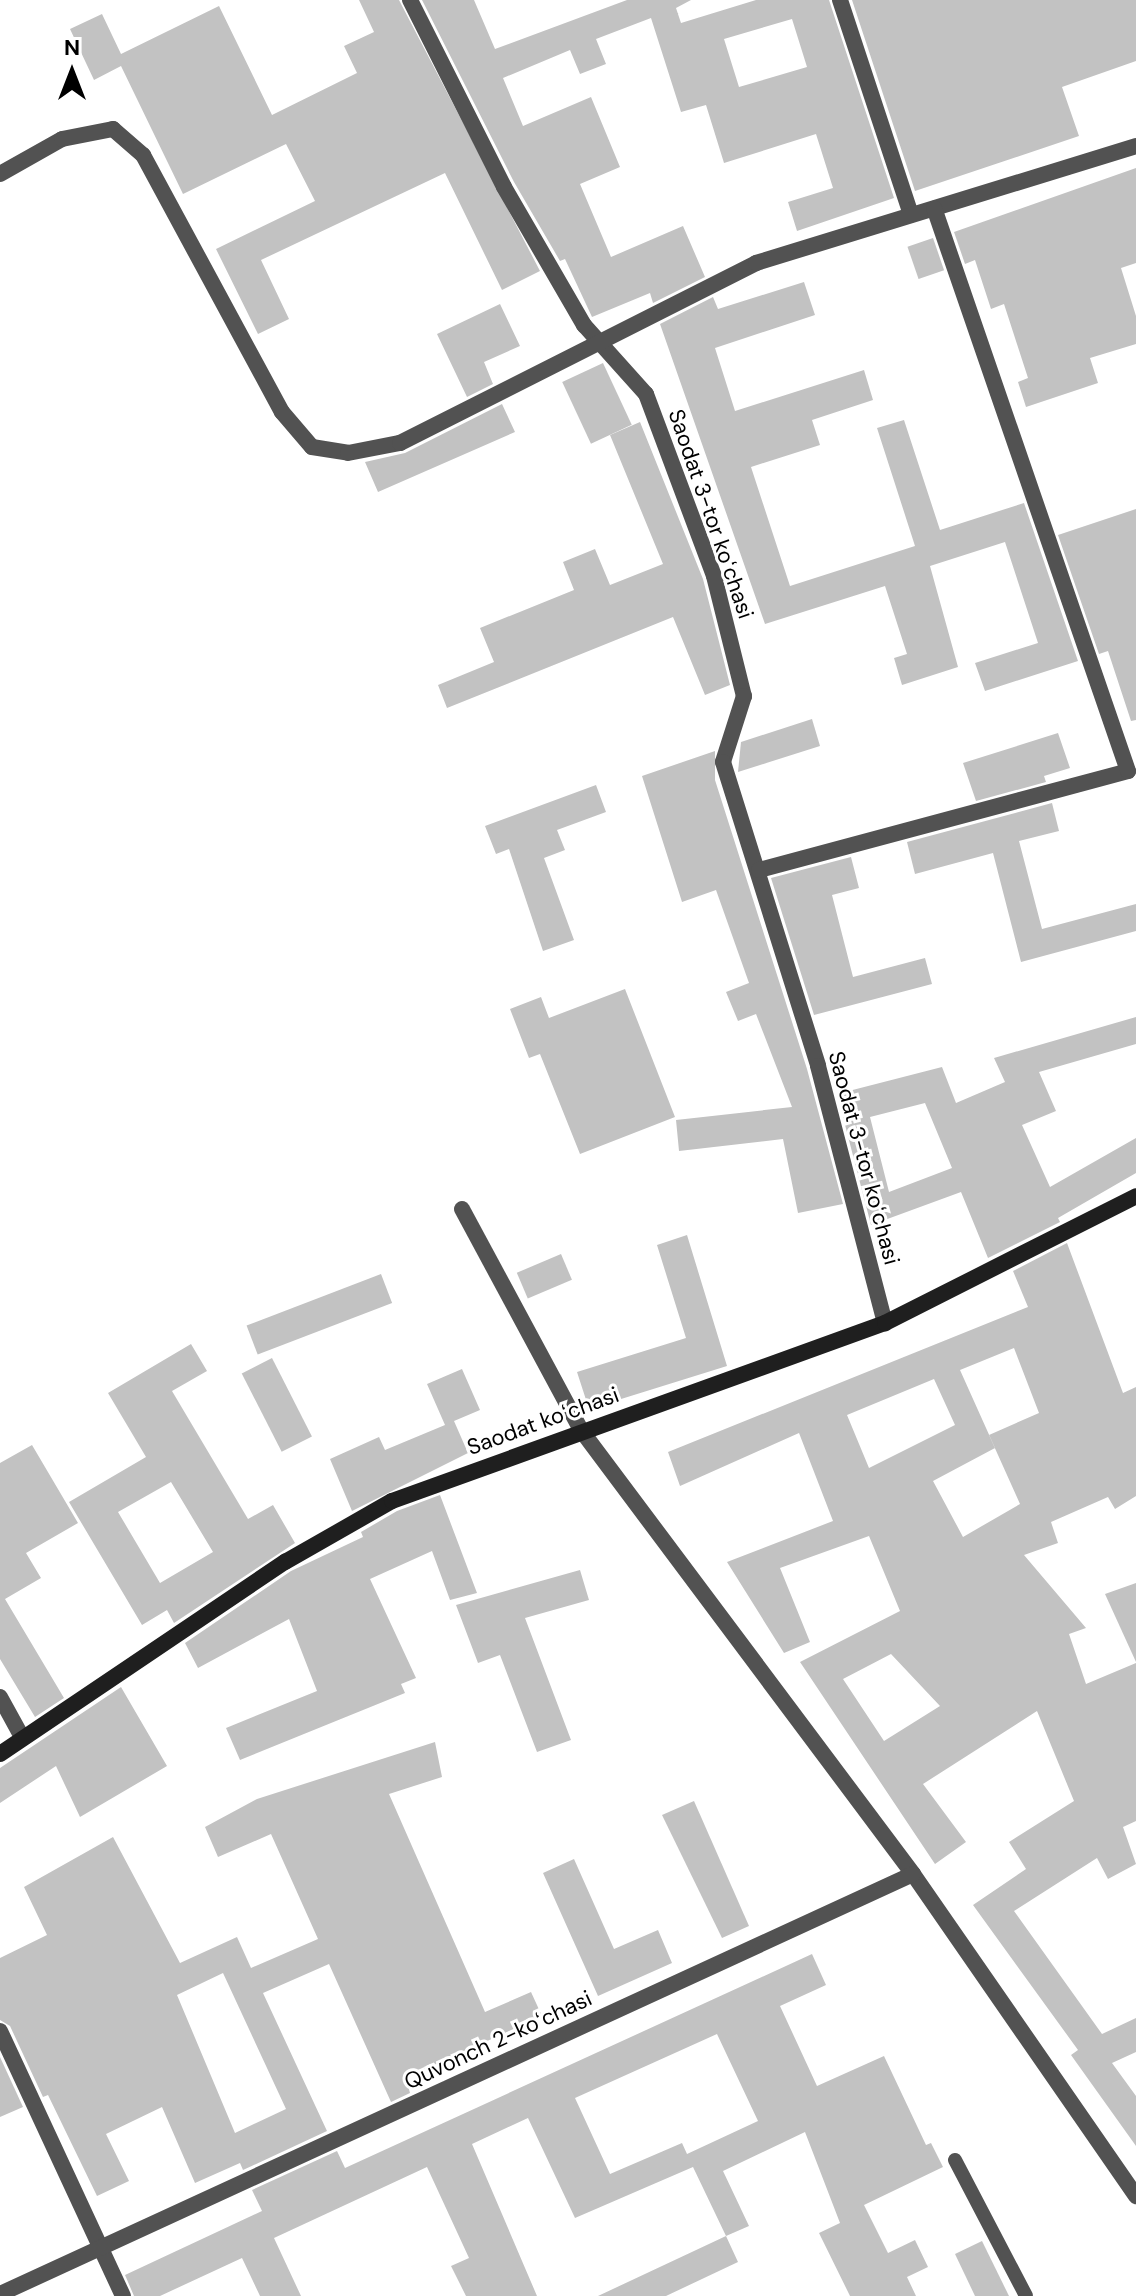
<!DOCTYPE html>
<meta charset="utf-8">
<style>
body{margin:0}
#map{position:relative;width:1136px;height:2296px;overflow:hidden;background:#fff;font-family:"DM Sans",sans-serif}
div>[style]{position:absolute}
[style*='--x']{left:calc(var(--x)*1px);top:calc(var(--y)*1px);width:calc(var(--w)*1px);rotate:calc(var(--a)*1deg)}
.building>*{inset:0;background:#c2c2c2;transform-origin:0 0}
.lane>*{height:14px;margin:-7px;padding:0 7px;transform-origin:7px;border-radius:7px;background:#525252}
.street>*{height:16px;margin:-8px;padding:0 8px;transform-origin:8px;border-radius:8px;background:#525252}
.secondary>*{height:16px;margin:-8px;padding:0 8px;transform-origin:8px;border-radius:8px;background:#1f1f1f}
span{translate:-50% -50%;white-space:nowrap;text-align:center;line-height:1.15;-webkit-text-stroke:6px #fff;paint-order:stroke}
.street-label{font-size:22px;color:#000}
.north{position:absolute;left:32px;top:32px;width:80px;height:80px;-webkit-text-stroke:6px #fff;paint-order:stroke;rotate:0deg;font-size:22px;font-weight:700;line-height:32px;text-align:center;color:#000}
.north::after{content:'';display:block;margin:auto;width:28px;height:36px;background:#000;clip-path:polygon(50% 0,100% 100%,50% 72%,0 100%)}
</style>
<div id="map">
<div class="building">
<i style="clip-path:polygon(359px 0,399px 0,540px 271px,502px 290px,445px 173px,261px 260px,289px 319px,258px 334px,216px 249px,315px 201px,286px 144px,183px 194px,121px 66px,94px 80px,70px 29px,102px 14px,121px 54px,219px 6px,272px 115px,357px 73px,344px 46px,374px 32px)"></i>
<i style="clip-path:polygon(evenodd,422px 0,474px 0,495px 49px,627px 0,691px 0,676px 8px,681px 23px,756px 0,829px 0,894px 198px,797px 231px,788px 202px,833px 188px,816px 134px,724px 163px,706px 105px,681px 112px,651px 18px,596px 39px,606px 64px,580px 74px,570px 50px,503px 78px,523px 126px,591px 97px,620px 167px,580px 184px,611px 257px,683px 226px,705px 277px,653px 303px,650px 293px,592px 317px,565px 259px,560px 261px,514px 182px,422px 0,792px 19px,807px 67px,739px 87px,724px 39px,792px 19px)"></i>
<i style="clip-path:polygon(852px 0,1136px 0,1136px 61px,1062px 87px,1079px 136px,915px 191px)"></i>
<i style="clip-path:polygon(1136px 168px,1136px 263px,1121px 268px,1136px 316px,1136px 344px,1090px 358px,1098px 383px,1026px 407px,1018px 382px,1028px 378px,1004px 304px,991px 309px,975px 260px,965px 264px,954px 232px)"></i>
<i style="left:933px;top:238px;width:34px;height:27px;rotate:71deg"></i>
<i style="clip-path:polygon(804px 282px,815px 315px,715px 348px,735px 411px,864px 370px,873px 400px,812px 420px,820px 445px,751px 467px,790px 586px,915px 546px,877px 428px,904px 420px,940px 530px,1024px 503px,1078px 661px,985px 691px,975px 663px,1038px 643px,1005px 542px,930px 566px,958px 667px,902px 685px,894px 658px,907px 654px,885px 586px,765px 624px,660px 324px,713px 297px,718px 309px)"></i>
<i style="clip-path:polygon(500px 304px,520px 346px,484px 362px,493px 384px,467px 397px,437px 334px)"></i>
<i style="left:603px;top:363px;width:68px;height:45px;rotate:65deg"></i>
<i style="clip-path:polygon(502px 404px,515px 432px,378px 492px,365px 462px,405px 453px)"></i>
<i style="clip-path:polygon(640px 422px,703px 579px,730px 685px,705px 695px,673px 617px,447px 708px,438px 685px,494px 662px,480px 628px,574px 590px,563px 562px,595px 549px,610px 585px,663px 564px,610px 435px)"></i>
<i style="clip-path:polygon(1136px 509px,1136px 720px,1131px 721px,1108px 651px,1099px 654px,1058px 535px)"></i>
<i style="clip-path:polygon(812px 719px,820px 746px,738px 772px,741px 742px)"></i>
<i style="clip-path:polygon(1058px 733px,1070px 768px,1044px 776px,1046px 782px,976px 801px,963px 763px)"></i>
<i style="clip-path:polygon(715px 751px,715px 780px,807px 1069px,843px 1204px,798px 1213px,783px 1139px,679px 1151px,676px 1120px,792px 1107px,756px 1014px,738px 1021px,726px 992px,749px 983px,716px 890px,682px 902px,642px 776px)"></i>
<i style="clip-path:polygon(596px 785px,606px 812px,557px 830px,565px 850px,544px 858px,574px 940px,543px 951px,509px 849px,496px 854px,485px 826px)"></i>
<i style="clip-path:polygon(1052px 803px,1059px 831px,1019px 841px,1042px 929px,1136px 904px,1136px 931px,1021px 962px,993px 853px,915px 874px,907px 842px)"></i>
<i style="clip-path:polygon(851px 857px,859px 888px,832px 895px,853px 977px,925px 958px,932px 984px,814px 1015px,771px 878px)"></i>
<i style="clip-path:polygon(625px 989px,675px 1117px,580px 1154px,540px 1054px,529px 1058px,510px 1009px,541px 997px,549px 1018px)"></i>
<i style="clip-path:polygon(evenodd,1136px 1017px,1136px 1044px,1039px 1072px,1056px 1111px,1022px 1125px,1050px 1187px,1136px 1138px,1136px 1173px,1058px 1218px,1060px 1222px,988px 1258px,961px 1192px,871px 1225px,837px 1094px,942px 1067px,956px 1103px,1005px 1082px,994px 1058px,1136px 1017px,925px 1103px,952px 1168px,889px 1192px,870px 1117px,925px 1103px)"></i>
<i style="clip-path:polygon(687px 1235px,727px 1366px,589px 1409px,577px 1372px,686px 1338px,657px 1245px)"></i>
<i style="clip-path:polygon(evenodd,1067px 1243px,1123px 1393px,1136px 1387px,1136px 1496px,1115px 1509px,1108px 1497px,1051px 1522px,1058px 1543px,1024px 1555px,1086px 1628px,1069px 1634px,1086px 1684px,1136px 1663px,1136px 1821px,1123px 1827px,1136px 1864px,1108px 1879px,1097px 1858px,1014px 1911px,1102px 2034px,1136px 2018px,1136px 2052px,1112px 2063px,1136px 2096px,1136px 2146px,1071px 2055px,1078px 2050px,973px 1905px,1026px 1869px,1009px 1842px,1074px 1801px,1037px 1711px,923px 1784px,966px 1842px,935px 1864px,800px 1662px,900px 1611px,869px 1536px,780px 1568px,810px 1642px,784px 1653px,727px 1562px,833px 1521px,799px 1433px,680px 1486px,668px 1452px,1028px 1307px,1013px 1271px,1067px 1243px,1014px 1348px,1039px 1413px,989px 1435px,1020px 1504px,963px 1537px,933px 1481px,995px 1448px,960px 1370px,1014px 1348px,1067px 1243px,934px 1379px,955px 1425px,869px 1468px,847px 1415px,934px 1379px,1067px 1243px,891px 1654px,940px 1706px,884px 1741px,843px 1679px,891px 1654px)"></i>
<i style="left:561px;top:1254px;width:28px;height:48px;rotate:67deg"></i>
<i style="left:381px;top:1274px;width:31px;height:144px;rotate:69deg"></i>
<i style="clip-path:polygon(evenodd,191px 1344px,207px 1371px,172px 1391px,248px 1519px,273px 1505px,295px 1543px,174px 1623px,167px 1610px,142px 1625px,69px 1502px,146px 1457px,108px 1393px,191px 1344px,171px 1482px,213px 1552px,160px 1583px,118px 1512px,171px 1482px)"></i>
<i style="left:272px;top:1358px;width:88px;height:34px;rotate:63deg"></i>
<i style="clip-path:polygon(462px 1369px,480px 1410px,454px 1421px,468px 1453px,352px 1511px,330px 1459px,379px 1437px,385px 1450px,445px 1425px,427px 1384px)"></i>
<i style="clip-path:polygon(32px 1445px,78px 1523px,26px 1553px,41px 1578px,5px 1599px,64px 1698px,35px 1717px,0 1659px,0 1463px)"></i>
<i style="clip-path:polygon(440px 1495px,477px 1593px,450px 1600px,432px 1551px,370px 1579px,416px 1678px,401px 1684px,405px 1693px,240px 1760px,226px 1728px,317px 1691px,289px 1619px,198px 1668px,185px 1643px,291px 1571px,363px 1537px,361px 1532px,397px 1511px)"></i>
<i style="clip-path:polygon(580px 1570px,589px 1600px,525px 1618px,571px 1740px,537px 1752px,500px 1655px,478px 1663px,456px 1605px)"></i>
<i style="clip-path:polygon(1136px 1583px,1136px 1662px,1105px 1594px)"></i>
<i style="clip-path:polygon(121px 1687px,167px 1766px,80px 1817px,56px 1766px,0 1803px,0 1768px)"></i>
<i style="clip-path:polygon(evenodd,435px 1742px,442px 1777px,389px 1794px,485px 2012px,531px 1992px,542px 2016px,406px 2078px,410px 2093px,391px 2102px,329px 1964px,263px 1993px,327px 2131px,243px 2170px,240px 2163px,195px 2183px,162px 2107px,106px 2134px,129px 2181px,97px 2196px,48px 2095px,43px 2097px,10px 2026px,0 2020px,0 1958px,47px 1935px,24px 1887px,113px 1837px,180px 1963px,237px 1937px,251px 1968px,318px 1939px,271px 1834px,218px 1857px,205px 1827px,257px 1799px,435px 1742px,223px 1973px,286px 2109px,235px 2133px,177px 1995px,223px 1973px)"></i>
<i style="clip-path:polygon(694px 1801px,749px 1926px,722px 1938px,662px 1815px)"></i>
<i style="clip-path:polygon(574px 1859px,614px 1949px,658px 1930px,672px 1963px,598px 1996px,543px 1873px)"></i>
<i style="clip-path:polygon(evenodd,812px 1954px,826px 1985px,780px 2006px,817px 2086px,884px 2056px,926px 2145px,931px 2143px,943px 2167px,864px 2205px,888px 2253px,915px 2240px,928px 2267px,907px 2277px,916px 2296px,850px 2296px,819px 2233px,840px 2223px,805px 2132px,723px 2171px,749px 2226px,726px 2236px,738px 2262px,666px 2296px,598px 2296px,726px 2236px,693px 2167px,575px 2218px,528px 2118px,472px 2144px,537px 2296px,466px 2296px,451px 2266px,469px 2258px,427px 2167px,274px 2238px,301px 2296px,260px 2296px,242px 2258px,160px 2296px,134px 2296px,125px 2275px,262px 2211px,252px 2190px,337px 2151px,345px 2168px,812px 1954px,717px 2034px,758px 2121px,687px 2154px,682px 2143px,610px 2174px,575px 2098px,717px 2034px)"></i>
<i style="clip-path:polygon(0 2057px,23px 2107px,0 2117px)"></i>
<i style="clip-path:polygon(982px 2241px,1009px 2296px,975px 2296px,955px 2254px)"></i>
</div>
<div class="lane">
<i style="--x:955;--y:2160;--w:153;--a:62.4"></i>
</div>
<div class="street">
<i style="--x:410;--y:0;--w:209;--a:63.3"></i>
<i style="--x:504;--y:187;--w:160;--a:59.9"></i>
<i style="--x:584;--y:325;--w:93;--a:48.1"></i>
<i style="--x:646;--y:394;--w:194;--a:69.5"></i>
<i style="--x:714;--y:576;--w:124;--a:76"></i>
<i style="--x:744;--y:696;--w:69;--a:107.7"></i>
<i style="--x:723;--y:762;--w:318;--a:72.6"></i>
<i style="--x:818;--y:1066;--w:266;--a:75.4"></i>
<i style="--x:840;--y:0;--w:226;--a:71.7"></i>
<i style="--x:0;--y:174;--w:71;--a:-29.4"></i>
<i style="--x:62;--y:139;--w:52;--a:-11.1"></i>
<i style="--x:113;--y:129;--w:40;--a:41"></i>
<i style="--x:143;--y:155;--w:292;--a:61.6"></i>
<i style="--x:282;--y:412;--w:46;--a:49.4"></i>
<i style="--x:312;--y:447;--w:36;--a:9"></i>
<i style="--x:348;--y:453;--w:53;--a:-10.9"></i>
<i style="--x:400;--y:443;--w:399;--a:-26.8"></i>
<i style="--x:756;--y:263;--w:398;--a:-17.1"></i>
<i style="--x:759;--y:870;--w:382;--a:-15"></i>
<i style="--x:1128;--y:771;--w:595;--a:-109.01"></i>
<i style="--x:462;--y:1209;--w:251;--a:61.7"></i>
<i style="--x:581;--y:1430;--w:554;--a:53.21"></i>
<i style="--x:913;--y:1874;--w:392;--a:55.3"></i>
<i style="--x:0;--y:1697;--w:46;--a:61.2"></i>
<i style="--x:0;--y:2031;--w:292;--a:65.1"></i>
<i style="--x:0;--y:2294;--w:1005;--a:-24.7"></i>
</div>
<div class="secondary">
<i style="--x:0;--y:1754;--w:344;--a:-34"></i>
<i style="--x:285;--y:1562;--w:123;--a:-29.7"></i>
<i style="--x:392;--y:1501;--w:524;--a:-19.85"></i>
<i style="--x:885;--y:1323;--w:281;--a:-26.8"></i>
</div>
<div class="street-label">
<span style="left:711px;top:514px;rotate:71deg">Saodat 3-tor koʻchasi</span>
<span style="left:864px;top:1158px;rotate:75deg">Saodat 3-tor koʻchasi</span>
<span style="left:543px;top:1421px;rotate:-20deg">Saodat koʻchasi</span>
<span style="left:498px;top:2040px;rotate:-25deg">Quvonch 2-koʻchasi</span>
</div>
<div class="north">N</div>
</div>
